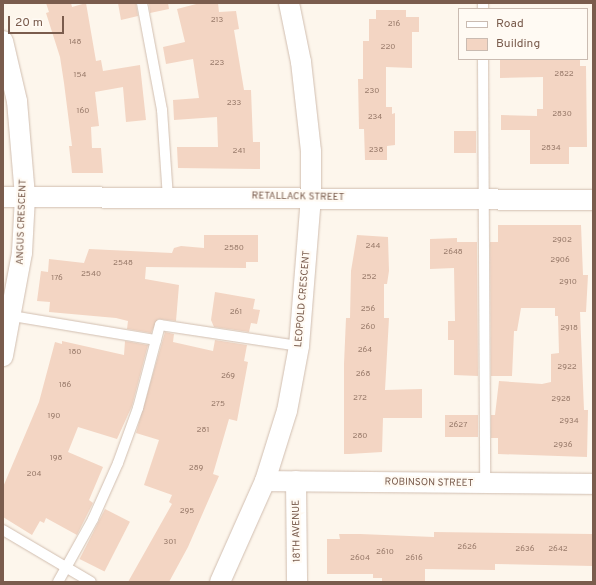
<!DOCTYPE html>
<style>
body{margin:0}
#map{position:relative;width:596px;height:585px;overflow:hidden;background:#fdf6ec;font-family:Overpass,sans-serif}
div>[style]{position:absolute}
[style*='--x']{left:calc(var(--x)*1px);top:calc(var(--y)*1px);width:calc(var(--w)*1px);rotate:calc(var(--a)*1deg)}
.building>*{inset:0;background:#f3d5c3;transform-origin:0 0}
.roads{filter:drop-shadow(0 0 1px #d1beb0) drop-shadow(0 0 1px #d1beb0)}
.lane>*{height:10px;margin:-5px;padding:0 5px;transform-origin:5px;border-radius:5px;background:#fff}
.street>*{height:20px;margin:-10px;padding:0 10px;transform-origin:10px;border-radius:10px;background:#fff}
span{translate:-50% -50%;white-space:nowrap;text-align:center;line-height:1.15;-webkit-text-stroke:4px #fffaf3;paint-order:stroke}
.number-label{font-size:8px;color:#987a6a}
.number-label span{-webkit-text-stroke-width:0}
.street-label{font-size:10px;color:#7a5c4d}
.frame{position:absolute;inset:0;border:4px solid #7a5c4d;pointer-events:none}
.legend{position:absolute;left:458px;top:8px;width:130px;height:52px;box-sizing:border-box;background:#fffaf3;border:1px solid #cabbb1;margin:0;padding:5px 7px;list-style:none;font-size:12px;color:#7a5c4d}
.legend li{display:flex;align-items:center;gap:8px;height:20px}
.legend b{width:20px;border:1px solid #cabbb1}
.scale{position:absolute;left:8px;top:16px;width:56px;height:18px;box-sizing:border-box;border:2px solid #7a5c4d;border-top:0;padding-left:5px;font-size:12px;line-height:14px;white-space:nowrap;color:#7a5c4d;-webkit-text-stroke:3px #fffaf3;paint-order:stroke}
</style>
<div id="map">
<div class="building">
<i style="clip-path:polygon(46px 3px,71px 3px,72px 7px,86px 3px,96px 61px,101px 60px,103px 71px,140px 65px,146px 120px,126px 122px,123px 87px,95px 92px,99px 126px,91px 127px,92px 148px,101px 148px,103px 173px,72px 173px,69px 146px,72px 146px,64px 83px,60px 57px,46px 13px,49px 12px)"></i>
<i style="clip-path:polygon(118px 3px,136px 3px,138px 16px,121px 20px)"></i>
<i style="clip-path:polygon(149px 3px,168px 3px,169px 9px,150px 13px)"></i>
<i style="clip-path:polygon(200px 3px,218px 3px,219px 12px,236px 11px,239px 29px,234px 30px,244px 90px,251px 90px,253px 142px,260px 142px,260px 169px,178px 168px,177px 147px,218px 147px,217px 117px,174px 120px,173px 100px,199px 98px,193px 59px,166px 64px,163px 47px,185px 42px,177px 9px)"></i>
<i style="clip-path:polygon(376px 10px,406px 10px,406px 17px,419px 17px,419px 32px,412px 32px,412px 68px,386px 67px,386px 107px,392px 107px,392px 114px,395px 113px,395px 145px,387px 146px,387px 160px,365px 160px,364px 129px,359px 129px,358px 79px,363px 79px,363px 41px,369px 41px,369px 19px,376px 19px)"></i>
<i style="clip-path:polygon(500px 59px,580px 59px,580px 66px,586px 66px,587px 147px,569px 147px,569px 164px,530px 164px,530px 130px,501px 130px,501px 115px,537px 116px,537px 109px,543px 109px,543px 77px,500px 78px)"></i>
<i style="left:454px;top:131px;width:22px;height:22px"></i>
<i style="clip-path:polygon(498px 225px,581px 225px,583px 275px,588px 275px,586px 312px,580px 312px,584px 410px,588px 410px,587px 457px,498px 454px,498px 438px,491px 438px,491px 415px,495px 415px,499px 381px,542px 384px,551px 382px,551px 354px,559px 353px,558px 316px,555px 316px,555px 308px,521px 308px,517px 331px,514px 331px,512px 376px,491px 376px,490px 242px,498px 242px)"></i>
<i style="clip-path:polygon(204px 235px,258px 235px,258px 262px,246px 262px,246px 268px,146px 267px,145px 279px,179px 285px,176px 321px,158px 319px,151px 333px,127px 329px,128px 321px,116px 318px,49px 312px,50px 302px,37px 301px,41px 271px,48px 272px,49px 259px,84px 263px,89px 249px,172px 253px,174px 248px,181px 246px,204px 248px)"></i>
<i style="clip-path:polygon(357px 235px,388px 237px,389px 271px,387px 284px,384px 284px,384px 318px,389px 318px,385px 390px,422px 389px,422px 418px,383px 418px,382px 452px,349px 454px,344px 454px,344px 364px,346px 318px,350px 318px,351px 271px)"></i>
<i style="clip-path:polygon(457px 238px,457px 242px,477px 242px,478px 376px,454px 375px,454px 340px,448px 340px,448px 321px,455px 321px,454px 268px,430px 269px,430px 239px)"></i>
<i style="clip-path:polygon(215px 292px,255px 299px,253px 309px,260px 310px,257px 324px,251px 323px,249px 332px,214px 327px,211px 320px)"></i>
<i style="clip-path:polygon(165px 332px,174px 334px,173px 342px,213px 351px,215px 340px,247px 345px,244px 361px,248px 362px,237px 421px,229px 419px,213px 474px,219px 476px,188px 547px,169px 582px,128px 582px,172px 504px,169px 502px,172px 495px,144px 485px,159px 440px,136px 433px)"></i>
<i style="clip-path:polygon(62px 341px,124px 355px,125px 341px,148px 345px,132px 406px,117px 439px,78px 427px,68px 452px,103px 467px,89px 500px,93px 503px,77px 535px,46px 518px,44px 523px,40px 521px,32px 535px,3px 517px,3px 487px,39px 402px,55px 342px,62px 344px)"></i>
<i style="left:445px;top:415px;width:33px;height:22px"></i>
<i style="left:105px;top:509px;width:28px;height:56px;rotate:27deg"></i>
<i style="clip-path:polygon(434px 532px,593px 534px,593px 566px,495px 564px,495px 570px,425px 569px,425px 582px,382px 582px,382px 578px,373px 578px,373px 574px,327px 574px,327px 539px,340px 539px,339px 534px,360px 534px,434px 537px)"></i>
</div>
<div class="roads">
<div class="lane">
<i style="--x:142;--y:3;--w:109;--a:79.4"></i>
<i style="--x:162;--y:110;--w:87;--a:86.1"></i>
<i style="--x:483;--y:3;--w:6;--a:90"></i>
<i style="--x:483;--y:59;--w:425;--a:89.7"></i>
<i style="--x:12;--y:316;--w:146;--a:9.5"></i>
<i style="--x:3;--y:530;--w:102;--a:30.6"></i>
<i style="--x:58;--y:582;--w:72;--a:-60.9"></i>
<i style="--x:93;--y:519;--w:61;--a:-65.9"></i>
<i style="--x:118;--y:463;--w:59;--a:-70"></i>
<i style="--x:138;--y:408;--w:86;--a:-75.2"></i>
<i style="--x:160;--y:325;--w:141;--a:8.6"></i>
</div>
<div class="street">
<i style="--x:3;--y:41;--w:62;--a:76.9"></i>
<i style="--x:17;--y:101;--w:96;--a:85.2"></i>
<i style="--x:25;--y:197;--w:56;--a:93.1"></i>
<i style="--x:22;--y:253;--w:105;--a:100.5"></i>
<i style="--x:3;--y:197;--w:590;--a:0.29"></i>
<i style="--x:265;--y:481;--w:328;--a:0.5"></i>
<i style="--x:296;--y:481;--w:101;--a:89.4"></i>
<i style="--x:220;--y:582;--w:111;--a:-66"></i>
<i style="--x:265;--y:481;--w:73;--a:-72.6"></i>
<i style="--x:287;--y:411;--w:66;--a:-79.5"></i>
<i style="--x:299;--y:346;--w:149;--a:-85.4"></i>
<i style="--x:311;--y:197;--w:46;--a:-90"></i>
<i style="--x:311;--y:151;--w:90;--a:-96.4"></i>
<i style="--x:301;--y:62;--w:60;--a:-101.5"></i>
</div>
</div>
<div class="number-label">
<span style="left:217px;top:21px">213</span>
<span style="left:394px;top:25px">216</span>
<span style="left:75px;top:43px">148</span>
<span style="left:388px;top:48px">220</span>
<span style="left:217px;top:64px">223</span>
<span style="left:564px;top:75px">2822</span>
<span style="left:80px;top:76px">154</span>
<span style="left:372px;top:92px">230</span>
<span style="left:234px;top:104px">233</span>
<span style="left:83px;top:112px">160</span>
<span style="left:562px;top:115px">2830</span>
<span style="left:375px;top:118px">234</span>
<span style="left:551px;top:149px">2834</span>
<span style="left:376px;top:151px">238</span>
<span style="left:239px;top:152px">241</span>
<span style="left:562px;top:241px">2902</span>
<span style="left:373px;top:247px">244</span>
<span style="left:234px;top:249px">2580</span>
<span style="left:453px;top:253px">2648</span>
<span style="left:560px;top:261px">2906</span>
<span style="left:123px;top:264px">2548</span>
<span style="left:91px;top:275px">2540</span>
<span style="left:369px;top:278px">252</span>
<span style="left:57px;top:279px">176</span>
<span style="left:568px;top:283px">2910</span>
<span style="left:368px;top:310px">256</span>
<span style="left:236px;top:313px">261</span>
<span style="left:368px;top:328px">260</span>
<span style="left:569px;top:329px">2918</span>
<span style="left:365px;top:351px">264</span>
<span style="left:75px;top:353px">180</span>
<span style="left:567px;top:368px">2922</span>
<span style="left:363px;top:375px">268</span>
<span style="left:228px;top:377px">269</span>
<span style="left:65px;top:386px">186</span>
<span style="left:360px;top:399px">272</span>
<span style="left:561px;top:400px">2928</span>
<span style="left:218px;top:405px">275</span>
<span style="left:54px;top:417px">190</span>
<span style="left:569px;top:422px">2934</span>
<span style="left:458px;top:426px">2627</span>
<span style="left:203px;top:431px">281</span>
<span style="left:360px;top:437px">280</span>
<span style="left:563px;top:446px">2936</span>
<span style="left:56px;top:459px">198</span>
<span style="left:196px;top:469px">289</span>
<span style="left:34px;top:475px">204</span>
<span style="left:187px;top:512px">295</span>
<span style="left:170px;top:543px">301</span>
<span style="left:467px;top:548px">2626</span>
<span style="left:525px;top:550px">2636</span>
<span style="left:558px;top:550px">2642</span>
<span style="left:385px;top:553px">2610</span>
<span style="left:360px;top:559px">2604</span>
<span style="left:414px;top:559px">2616</span>
</div>
<div class="street-label">
<span style="left:298px;top:197px;rotate:1deg">RETALLACK STREET</span>
<span style="left:22px;top:222px;rotate:-88deg">ANGUS CRESCENT</span>
<span style="left:303px;top:299px;rotate:-85deg">LEOPOLD CRESCENT</span>
<span style="left:429px;top:483px;rotate:1deg">ROBINSON STREET</span>
<span style="left:297px;top:531px;rotate:-91deg">18TH AVENUE</span>
</div>
<div class="frame"></div>
<ul class="legend">
<li><b style="height:5px;background:#fff"></b>Road</li>
<li><b style="height:11px;background:#f3d5c3"></b>Building</li>
</ul>
<div class="scale">20 m</div>
</div>
